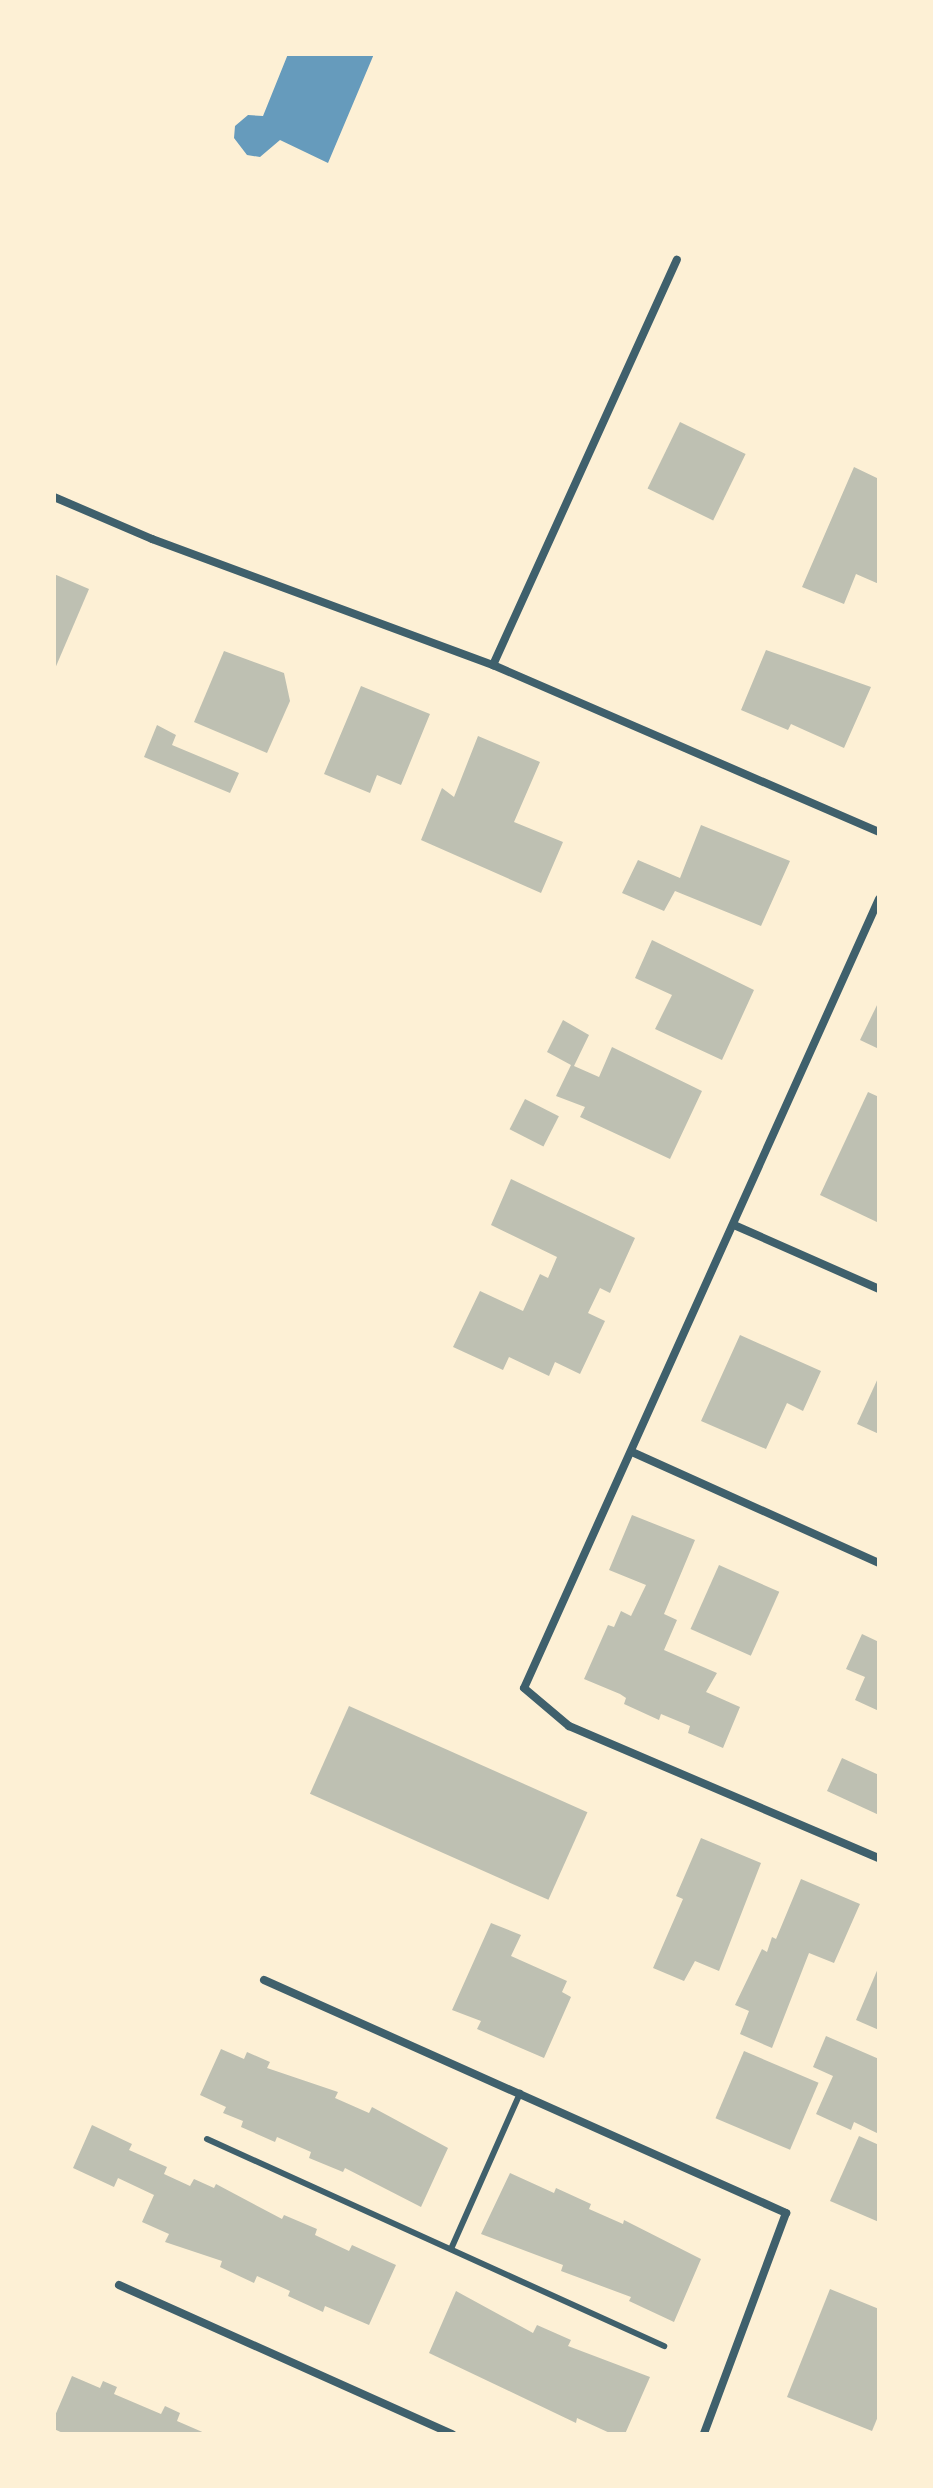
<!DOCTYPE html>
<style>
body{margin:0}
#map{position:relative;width:933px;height:2488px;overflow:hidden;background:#fdf0d5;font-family:Roboto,sans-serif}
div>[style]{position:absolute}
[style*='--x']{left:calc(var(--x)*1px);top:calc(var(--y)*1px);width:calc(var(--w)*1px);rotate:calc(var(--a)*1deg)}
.water>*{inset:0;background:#669bbc}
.building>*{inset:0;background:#bec0b2;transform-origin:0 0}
.service>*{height:6px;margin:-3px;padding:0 3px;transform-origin:3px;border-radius:3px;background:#3f606c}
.minor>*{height:8px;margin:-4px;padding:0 4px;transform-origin:4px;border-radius:4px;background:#3f606c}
span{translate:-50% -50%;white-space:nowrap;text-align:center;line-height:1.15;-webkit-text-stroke:7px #fdf0d5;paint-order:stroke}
.frame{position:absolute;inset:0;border:56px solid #fdf0d5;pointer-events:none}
</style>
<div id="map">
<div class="water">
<i style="clip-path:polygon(288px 54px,374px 54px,328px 163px,280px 140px,260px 157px,247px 155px,234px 138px,235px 126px,248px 115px,263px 116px)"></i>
</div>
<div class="building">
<i style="left:680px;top:422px;width:73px;height:74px;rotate:26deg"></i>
<i style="clip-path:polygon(854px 467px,879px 479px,879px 584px,856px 574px,844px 604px,802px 587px)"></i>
<i style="clip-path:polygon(54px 574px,89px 589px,54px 671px)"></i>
<i style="clip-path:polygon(766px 650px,871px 687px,844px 748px,791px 724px,788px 730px,741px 710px)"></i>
<i style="clip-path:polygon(224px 651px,284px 673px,290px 701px,267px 753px,194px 722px)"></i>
<i style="clip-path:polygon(361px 686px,430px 714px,401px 785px,377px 775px,370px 793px,324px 774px)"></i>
<i style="clip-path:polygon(157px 725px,176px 735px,172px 745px,239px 773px,230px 793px,144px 757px)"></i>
<i style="clip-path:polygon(478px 736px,540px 762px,514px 822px,563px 842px,541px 893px,421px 840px,442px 788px,454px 797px)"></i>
<i style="clip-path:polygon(701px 825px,790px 861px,761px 926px,675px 891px,664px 911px,622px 893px,638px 860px,680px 878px)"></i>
<i style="clip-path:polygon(652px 940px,754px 990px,722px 1060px,655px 1029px,672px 995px,635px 978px)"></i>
<i style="clip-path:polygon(879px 1001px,879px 1049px,860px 1040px)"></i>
<i style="clip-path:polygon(563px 1020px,589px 1035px,574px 1066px,599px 1077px,612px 1047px,702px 1091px,670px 1159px,580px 1117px,585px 1107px,556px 1096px,571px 1065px,547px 1052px)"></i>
<i style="clip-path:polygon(868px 1092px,879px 1097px,879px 1223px,820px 1195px)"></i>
<i style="left:525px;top:1099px;width:38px;height:34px;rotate:27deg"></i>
<i style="clip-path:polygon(511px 1179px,635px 1238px,610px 1293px,600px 1288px,588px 1313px,605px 1321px,580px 1374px,555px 1362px,549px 1376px,509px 1357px,503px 1370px,453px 1347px,480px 1291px,523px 1311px,540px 1274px,548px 1278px,557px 1257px,491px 1225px)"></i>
<i style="clip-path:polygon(740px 1335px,821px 1371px,803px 1411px,787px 1403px,766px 1449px,701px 1421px)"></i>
<i style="clip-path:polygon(879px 1376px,879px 1434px,857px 1424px)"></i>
<i style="clip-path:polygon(632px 1515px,695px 1540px,664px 1614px,677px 1620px,664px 1650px,717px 1673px,706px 1692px,740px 1707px,723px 1748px,688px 1733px,690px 1726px,661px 1714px,659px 1720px,624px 1704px,626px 1698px,620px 1694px,584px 1679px,608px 1625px,614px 1627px,621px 1611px,631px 1616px,646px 1585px,609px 1570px)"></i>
<i style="left:719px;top:1565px;width:66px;height:70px;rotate:24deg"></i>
<i style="clip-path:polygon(862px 1634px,879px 1642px,879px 1711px,855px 1700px,865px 1677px,846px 1669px)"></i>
<i style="left:349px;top:1706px;width:261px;height:96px;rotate:24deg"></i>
<i style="clip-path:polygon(842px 1758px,879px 1775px,879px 1815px,827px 1791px)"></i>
<i style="clip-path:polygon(701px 1838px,761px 1863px,719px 1971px,695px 1961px,684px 1981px,653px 1968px,683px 1899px,676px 1896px)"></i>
<i style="clip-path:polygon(801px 1879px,860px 1904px,834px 1963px,809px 1953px,772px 2048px,740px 2034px,749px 2011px,735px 2005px,762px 1949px,767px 1952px,772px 1937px,776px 1939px)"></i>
<i style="clip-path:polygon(491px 1923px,521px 1935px,511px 1956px,567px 1981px,562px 1992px,571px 1997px,544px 2058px,477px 2029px,481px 2021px,452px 2010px)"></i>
<i style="clip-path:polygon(879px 1966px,879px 2030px,856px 2020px)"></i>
<i style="clip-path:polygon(826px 2036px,879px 2059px,879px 2134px,854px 2122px,851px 2130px,816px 2114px,833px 2076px,813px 2067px)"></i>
<i style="clip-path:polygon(221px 2049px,244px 2059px,247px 2052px,270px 2062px,267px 2068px,338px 2092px,335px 2098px,369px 2113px,372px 2107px,448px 2148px,421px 2207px,345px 2168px,343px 2172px,309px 2158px,311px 2152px,277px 2137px,275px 2142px,241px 2127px,243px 2121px,223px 2113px,226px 2107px,200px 2095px)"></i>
<i style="left:744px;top:2051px;width:81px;height:73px;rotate:23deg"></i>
<i style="clip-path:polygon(92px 2125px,132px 2144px,129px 2150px,167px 2167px,164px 2174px,190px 2186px,194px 2179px,214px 2188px,216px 2184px,282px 2219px,284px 2215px,317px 2229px,315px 2235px,349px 2251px,352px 2245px,396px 2265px,369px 2325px,325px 2306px,323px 2312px,288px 2296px,290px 2291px,257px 2276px,254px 2283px,220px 2267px,222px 2261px,165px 2242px,169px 2234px,142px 2222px,154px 2195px,118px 2178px,114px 2187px,73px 2168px)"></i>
<i style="clip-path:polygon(859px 2136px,879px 2145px,879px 2222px,830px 2201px)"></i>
<i style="clip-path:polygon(510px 2173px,554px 2193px,556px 2188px,591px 2204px,589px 2209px,623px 2224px,624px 2220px,701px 2259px,674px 2322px,629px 2301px,631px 2297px,561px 2271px,563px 2265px,481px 2234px)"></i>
<i style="clip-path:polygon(830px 2289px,879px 2309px,879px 2414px,872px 2431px,787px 2397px)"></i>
<i style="clip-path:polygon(456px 2291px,533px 2333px,537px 2325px,571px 2340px,568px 2346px,650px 2377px,625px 2434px,612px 2434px,577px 2418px,576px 2423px,429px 2353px)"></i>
<i style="clip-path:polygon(72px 2376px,100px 2388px,103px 2381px,117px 2387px,114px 2394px,161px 2414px,165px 2406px,180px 2413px,177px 2421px,207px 2434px,65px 2434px,54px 2429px,54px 2418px)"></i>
</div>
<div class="service">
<i style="--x:207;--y:2139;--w:502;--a:24.37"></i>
<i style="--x:451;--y:2249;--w:171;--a:-66.1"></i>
</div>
<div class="minor">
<i style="--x:54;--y:497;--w:107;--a:23.2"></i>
<i style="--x:152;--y:539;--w:364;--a:20.3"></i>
<i style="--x:493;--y:665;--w:421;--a:23.4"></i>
<i style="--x:493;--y:665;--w:445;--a:-65.6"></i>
<i style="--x:879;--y:899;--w:865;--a:114.22"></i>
<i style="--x:524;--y:1688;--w:59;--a:40.2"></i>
<i style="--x:569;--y:1726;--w:337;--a:23.1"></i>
<i style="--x:734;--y:1225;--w:158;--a:23.8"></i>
<i style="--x:632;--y:1452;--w:271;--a:24.2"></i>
<i style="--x:264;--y:1980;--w:572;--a:24.05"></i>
<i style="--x:786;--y:2213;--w:236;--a:110.4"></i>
<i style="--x:119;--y:2285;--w:365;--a:24.1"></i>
</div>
<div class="frame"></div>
</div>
